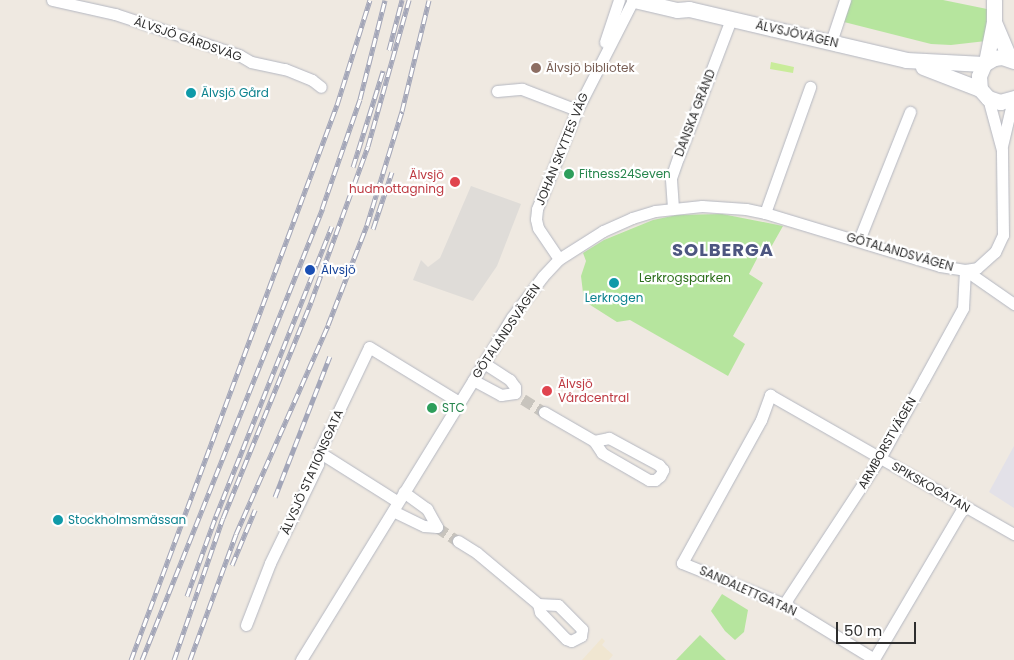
<!DOCTYPE html>
<meta charset="utf-8">
<style>
body{margin:0}
#map{position:relative;width:1014px;height:660px;overflow:hidden;background:#efe9e1;font-family:Poppins,sans-serif}
div>[style]{position:absolute}
[style*='--x']{left:calc(var(--x)*1px);top:calc(var(--y)*1px);width:calc(var(--w)*1px);rotate:calc(var(--a)*1deg)}
.industrial>*{inset:0;background:#e3e1e8}
.education>*{inset:0;background:#f0e6d1}
.green>*{inset:0;background:#b6e59e}
.pitch>*{inset:0;background:#c9ec9a}
.plaza>*{inset:0;background:#dfdcd8}
.street-tunnel>*{height:11px;margin-top:-5.5px;transform-origin:0;background:repeating-linear-gradient(90deg,#c8c4bd 0 11px,transparent 0 16.5px)}
.roads{filter:drop-shadow(0 0 1px #b4b7c1) drop-shadow(0 0 1px #b4b7c1)}
.street>*{height:11px;margin:-5.5px;padding:0 5.5px;transform-origin:5.5px;border-radius:5.5px;background:#fff}
.secondary>*{height:15px;margin:-7.5px;padding:0 7.5px;transform-origin:7.5px;border-radius:7.5px;background:#fff}
.rail>*{height:5px;margin-top:-2.5px;transform-origin:0;background:repeating-linear-gradient(90deg,#fff 0 9px,#a3a6b8 0 18px);box-sizing:border-box;border-block:1px solid #a3a6b8}
.dots>*{width:14px;height:14px;translate:-50% -50%;box-sizing:border-box;border:2px solid #fff;border-radius:50%}
span{translate:-50% -50%;white-space:nowrap;text-align:center;line-height:1.15;-webkit-text-stroke:4.5px #fff;paint-order:stroke}
.street-label{font-size:12px;color:#2e2e2e}
.education-label{font-size:12px;color:#785e54}
.left{translate:0 -50%;text-align:left}
.culture-label{font-size:12px;color:#0d838f}
.leisure-label{font-size:12px;color:#27864d}
.health-label{font-size:12px;color:#be3a42}
.right{translate:-100% -50%;text-align:right}
.transit-label{font-size:12px;color:#164399}
.park-label{font-size:12px;color:#2c6e1b}
.district-label{font-size:18px;color:#4d5680;font-weight:700;letter-spacing:1px}
.scale{position:absolute;left:836px;top:622px;width:80px;height:22px;box-sizing:border-box;border:2px solid #2e2e2e;border-top:0;padding-left:6px;font-size:15px;line-height:18px;white-space:nowrap;color:#2e2e2e;-webkit-text-stroke:4px #fff;paint-order:stroke}
</style>
<div id="map">
<div class="industrial">
<i style="clip-path:polygon(1014px 446px,1014px 508px,989px 492px)"></i>
</div>
<div class="education">
<i style="clip-path:polygon(602px 638px,605px 641px,602px 645px,613px 655px,609px 660px,582px 660px)"></i>
</div>
<div class="green">
<i style="clip-path:polygon(851px 0,943px 0,987px 9px,986px 41px,951px 45px,931px 44px,844px 22px)"></i>
<i style="clip-path:polygon(722px 214px,783px 226px,770px 249px,763px 247px,749px 274px,763px 283px,733px 336px,745px 344px,728px 376px,630px 320px,617px 322px,584px 301px,581px 276px,586px 261px,583px 253px,604px 240px,653px 220px,677px 215px)"></i>
<i style="clip-path:polygon(722px 594px,748px 610px,744px 632px,735px 640px,725px 631px,711px 611px)"></i>
<i style="clip-path:polygon(700px 635px,726px 660px,676px 660px)"></i>
</div>
<div class="pitch">
<i style="clip-path:polygon(771px 62px,794px 67px,793px 73px,770px 69px)"></i>
</div>
<div class="plaza">
<i style="clip-path:polygon(471px 186px,521px 204px,497px 266px,473px 301px,413px 280px,421px 260px,428px 267px,440px 258px)"></i>
</div>
<div class="street-tunnel">
<i style="--x:523;--y:399;--w:25;--a:32"></i>
<i style="--x:437;--y:527;--w:25;--a:34"></i>
</div>
<div class="roads">
<div class="street">
<i style="--x:52;--y:0;--w:65;--a:12.5"></i>
<i style="--x:115;--y:14;--w:131;--a:18.3"></i>
<i style="--x:239;--y:55;--w:14;--a:30"></i>
<i style="--x:251;--y:62;--w:35;--a:12"></i>
<i style="--x:285;--y:69;--w:29;--a:22"></i>
<i style="--x:312;--y:80;--w:11;--a:38"></i>
<i style="--x:605;--y:42;--w:44;--a:-71.6"></i>
<i style="--x:831;--y:42;--w:44;--a:-71.6"></i>
<i style="--x:497;--y:91;--w:25;--a:-5"></i>
<i style="--x:522;--y:89;--w:59;--a:20.9"></i>
<i style="--x:1002;--y:146;--w:48;--a:-76.8"></i>
<i style="--x:673;--y:208;--w:30;--a:-94"></i>
<i style="--x:671;--y:178;--w:21;--a:-71"></i>
<i style="--x:678;--y:158;--w:149;--a:-69.1"></i>
<i style="--x:765;--y:213;--w:134;--a:-70.3"></i>
<i style="--x:859;--y:240;--w:138;--a:-68.3"></i>
<i style="--x:559;--y:259;--w:37;--a:-124"></i>
<i style="--x:538;--y:228;--w:9;--a:-103"></i>
<i style="--x:536;--y:219;--w:10;--a:-84"></i>
<i style="--x:537;--y:209;--w:107;--a:-68"></i>
<i style="--x:577;--y:110;--w:123;--a:-63"></i>
<i style="--x:965;--y:270;--w:60;--a:34.8"></i>
<i style="--x:473;--y:380;--w:32;--a:28"></i>
<i style="--x:501;--y:395;--w:14;--a:-8"></i>
<i style="--x:515;--y:393;--w:6;--a:-90"></i>
<i style="--x:515;--y:387;--w:9;--a:-126"></i>
<i style="--x:510;--y:380;--w:31;--a:-147"></i>
<i style="--x:544;--y:412;--w:58;--a:30.1"></i>
<i style="--x:594;--y:441;--w:14;--a:56"></i>
<i style="--x:602;--y:453;--w:54;--a:29.9"></i>
<i style="--x:649;--y:480;--w:6;--a:0"></i>
<i style="--x:655;--y:480;--w:6;--a:-39"></i>
<i style="--x:660;--y:476;--w:7;--a:-63"></i>
<i style="--x:663;--y:470;--w:6;--a:-129"></i>
<i style="--x:659;--y:465;--w:57;--a:-151.6"></i>
<i style="--x:609;--y:438;--w:15;--a:169"></i>
<i style="--x:319;--y:452;--w:93;--a:32.3"></i>
<i style="--x:964;--y:506;--w:178;--a:120.5"></i>
<i style="--x:874;--y:659;--w:105;--a:-148.6"></i>
<i style="--x:784;--y:604;--w:110;--a:-158.1"></i>
<i style="--x:682;--y:563;--w:163;--a:-61.1"></i>
<i style="--x:761;--y:420;--w:27;--a:-70"></i>
<i style="--x:770;--y:395;--w:281;--a:29.7"></i>
<i style="--x:393;--y:511;--w:34;--a:26"></i>
<i style="--x:424;--y:526;--w:13;--a:4"></i>
<i style="--x:437;--y:527;--w:21;--a:-119"></i>
<i style="--x:427;--y:509;--w:29;--a:-144"></i>
<i style="--x:458;--y:541;--w:22;--a:32"></i>
<i style="--x:477;--y:553;--w:80;--a:39.9"></i>
<i style="--x:538;--y:604;--w:20;--a:3"></i>
<i style="--x:558;--y:605;--w:34;--a:45"></i>
<i style="--x:582;--y:629;--w:7;--a:98"></i>
<i style="--x:581;--y:636;--w:11;--a:153"></i>
<i style="--x:571;--y:641;--w:5;--a:-158"></i>
<i style="--x:566;--y:639;--w:37;--a:-134"></i>
<i style="--x:540;--y:612;--w:8;--a:-104"></i>
<i style="--x:784;--y:604;--w:175;--a:-56.7"></i>
<i style="--x:880;--y:458;--w:90;--a:-60.9"></i>
<i style="--x:924;--y:379;--w:81;--a:-61.2"></i>
<i style="--x:963;--y:308;--w:38;--a:-87"></i>
<i style="--x:246;--y:625;--w:66;--a:-68.8"></i>
<i style="--x:270;--y:563;--w:110;--a:-64.1"></i>
<i style="--x:318;--y:464;--w:12;--a:-85"></i>
<i style="--x:319;--y:452;--w:116;--a:-64.5"></i>
<i style="--x:369;--y:347;--w:105;--a:31.4"></i>
<i style="--x:301;--y:660;--w:403;--a:-58.4"></i>
<i style="--x:512;--y:317;--w:51;--a:-52.9"></i>
<i style="--x:543;--y:276;--w:23;--a:-47"></i>
<i style="--x:559;--y:259;--w:52;--a:-32.5"></i>
<i style="--x:603;--y:231;--w:32;--a:-24"></i>
<i style="--x:632;--y:218;--w:24;--a:-17"></i>
<i style="--x:655;--y:211;--w:47;--a:-6.1"></i>
<i style="--x:702;--y:206;--w:44;--a:3.9"></i>
<i style="--x:746;--y:209;--w:19;--a:12"></i>
<i style="--x:765;--y:213;--w:183;--a:16.8"></i>
<i style="--x:940;--y:266;--w:25;--a:9"></i>
<i style="--x:965;--y:270;--w:12;--a:-9"></i>
<i style="--x:977;--y:268;--w:24;--a:-42"></i>
<i style="--x:995;--y:252;--w:19;--a:-65"></i>
<i style="--x:1003;--y:235;--w:85;--a:-90.7"></i>
<i style="--x:1002;--y:150;--w:54;--a:-105.1"></i>
</div>
<div class="secondary">
<i style="--x:634;--y:0;--w:44;--a:13.1"></i>
<i style="--x:677;--y:10;--w:12;--a:-5"></i>
<i style="--x:689;--y:9;--w:223;--a:13.2"></i>
<i style="--x:906;--y:60;--w:78;--a:2.9"></i>
<i style="--x:994;--y:22;--w:39;--a:67"></i>
<i style="--x:1014;--y:61;--w:13;--a:-162"></i>
<i style="--x:1002;--y:57;--w:8;--a:173"></i>
<i style="--x:994;--y:58;--w:12;--a:149"></i>
<i style="--x:984;--y:64;--w:13;--a:113"></i>
<i style="--x:979;--y:76;--w:13;--a:86"></i>
<i style="--x:980;--y:89;--w:12;--a:48"></i>
<i style="--x:988;--y:98;--w:13;--a:18"></i>
<i style="--x:1000;--y:102;--w:15;--a:-16"></i>
<i style="--x:986;--y:62;--w:41;--a:-78.7"></i>
<i style="--x:994;--y:22;--w:22;--a:-90"></i>
<i style="--x:923;--y:67;--w:61;--a:21.1"></i>
</div>
</div>
<div class="rail">
<i style="--x:389;--y:50;--w:52;--a:-75.4"></i>
<i style="--x:353;--y:167;--w:101;--a:-72.6"></i>
<i style="--x:373;--y:229;--w:60;--a:-71.6"></i>
<i style="--x:275;--y:497;--w:151;--a:-68.7"></i>
<i style="--x:232;--y:565;--w:60;--a:-67.3"></i>
<i style="--x:187;--y:596;--w:85;--a:-70.1"></i>
<i style="--x:216;--y:516;--w:312;--a:-68.2"></i>
<i style="--x:131;--y:660;--w:592;--a:-69.64"></i>
<i style="--x:337;--y:105;--w:110;--a:-72.6"></i>
<i style="--x:142;--y:660;--w:486;--a:-68.2"></i>
<i style="--x:322;--y:209;--w:116;--a:-70.9"></i>
<i style="--x:360;--y:99;--w:102;--a:-75.8"></i>
<i style="--x:174;--y:660;--w:150;--a:-71"></i>
<i style="--x:223;--y:518;--w:233;--a:-67.8"></i>
<i style="--x:311;--y:302;--w:166;--a:-69.9"></i>
<i style="--x:368;--y:146;--w:152;--a:-74.3"></i>
<i style="--x:190;--y:660;--w:134;--a:-69.9"></i>
<i style="--x:236;--y:534;--w:228;--a:-66.2"></i>
<i style="--x:328;--y:325;--w:107;--a:-68.7"></i>
<i style="--x:367;--y:225;--w:119;--a:-72.9"></i>
<i style="--x:402;--y:111;--w:114;--a:-76.3"></i>
</div>
<div class="dots">
<i style="left:536px;top:68px;background:#8d6e63"></i>
<i style="left:191px;top:93px;background:#0f9aa8"></i>
<i style="left:569px;top:174px;background:#2e9e5b"></i>
<i style="left:455px;top:182px;background:#e0444e"></i>
<i style="left:310px;top:270px;background:#1a4fb4"></i>
<i style="left:614px;top:283px;background:#0f9aa8"></i>
<i style="left:547px;top:391px;background:#e0444e"></i>
<i style="left:432px;top:408px;background:#2e9e5b"></i>
<i style="left:58px;top:520px;background:#0f9aa8"></i>
</div>
<div class="street-label">
<span style="left:797px;top:34px;rotate:13deg">ÄLVSJÖVÄGEN</span>
<span style="left:188px;top:39px;rotate:19deg">ÄLVSJÖ GÅRDSVÄG</span>
<span style="left:695px;top:113px;rotate:-69deg">DANSKA GRÄND</span>
<span style="left:562px;top:149px;rotate:-68deg">JOHAN SKYTTES VÄG</span>
<span style="left:900px;top:252px;rotate:16deg">GÖTALANDSVÄGEN</span>
<span style="left:506px;top:331px;rotate:-56deg">GÖTALANDSVÄGEN</span>
<span style="left:887px;top:443px;rotate:-60deg">ARMBORSTVÄGEN</span>
<span style="left:312px;top:472px;rotate:-66deg">ÄLVSJÖ STATIONSGATA</span>
<span style="left:931px;top:487px;rotate:30deg">SPIKSKOGATAN</span>
<span style="left:748px;top:591px;rotate:24deg">SANDALETTGATAN</span>
</div>
<div class="education-label">
<span class="left" style="left:546px;top:68px">Älvsjö bibliotek</span>
</div>
<div class="culture-label">
<span class="left" style="left:201px;top:93px">Älvsjö Gård</span>
<span style="left:614px;top:298px">Lerkrogen</span>
<span class="left" style="left:68px;top:520px">Stockholmsmässan</span>
</div>
<div class="leisure-label">
<span class="left" style="left:579px;top:174px">Fitness24Seven</span>
<span class="left" style="left:442px;top:408px">STC</span>
</div>
<div class="health-label">
<span class="right" style="left:444px;top:182px">Älvsjö<br>hudmottagning</span>
<span class="left" style="left:558px;top:391px">Älvsjö<br>Vårdcentral</span>
</div>
<div class="transit-label">
<span class="left" style="left:321px;top:270px">Älvsjö</span>
</div>
<div class="park-label">
<span style="left:685px;top:278px">Lerkrogsparken</span>
</div>
<div class="district-label">
<span style="left:723px;top:250px">SOLBERGA</span>
</div>
<div class="scale">50 m</div>
</div>
